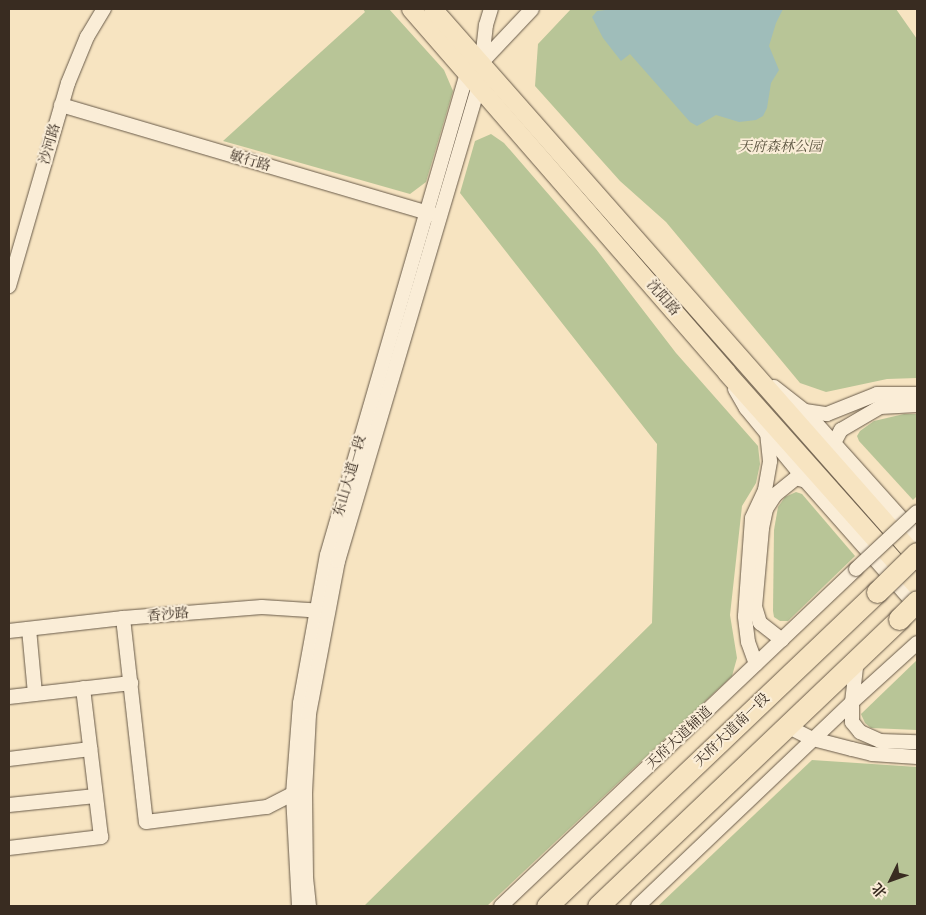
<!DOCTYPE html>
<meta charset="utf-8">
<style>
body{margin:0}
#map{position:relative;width:926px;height:915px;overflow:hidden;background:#f7e4c1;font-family:"IM FELL French Canon","Noto Serif SC",serif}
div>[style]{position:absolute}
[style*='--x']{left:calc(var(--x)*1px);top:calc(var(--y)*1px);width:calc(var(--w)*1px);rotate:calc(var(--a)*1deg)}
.green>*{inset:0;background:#b8c597}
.water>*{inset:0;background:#9fbdba}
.roads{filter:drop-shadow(0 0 1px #685a49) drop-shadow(0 0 1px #685a49)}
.minor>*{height:14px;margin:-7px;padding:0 7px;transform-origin:7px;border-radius:7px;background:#faedd7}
.major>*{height:18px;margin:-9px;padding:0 9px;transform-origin:9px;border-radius:9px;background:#f7e4c1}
.highway>*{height:21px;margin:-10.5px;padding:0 10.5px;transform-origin:10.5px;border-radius:10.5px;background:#f7e4c1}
.bridges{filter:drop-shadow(0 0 1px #685a49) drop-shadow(0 0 1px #685a49)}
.minor-bridge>*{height:14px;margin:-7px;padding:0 7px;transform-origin:7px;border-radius:7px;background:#faedd7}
.highway-bridge>*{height:21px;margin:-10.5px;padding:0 10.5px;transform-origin:10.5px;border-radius:10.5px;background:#f7e4c1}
span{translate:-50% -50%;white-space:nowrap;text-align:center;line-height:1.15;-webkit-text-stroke:4px #faedd7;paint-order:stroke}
.street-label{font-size:14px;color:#392c21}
.park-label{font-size:14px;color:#59523e;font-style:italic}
.frame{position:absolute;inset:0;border:10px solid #392c21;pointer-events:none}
.north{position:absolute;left:866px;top:855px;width:50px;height:50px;-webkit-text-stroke:4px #faedd7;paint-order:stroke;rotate:228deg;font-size:14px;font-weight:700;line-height:20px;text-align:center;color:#392c21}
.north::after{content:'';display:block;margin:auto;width:18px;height:22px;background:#392c21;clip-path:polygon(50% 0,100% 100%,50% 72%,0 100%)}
</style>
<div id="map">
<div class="green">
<i style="clip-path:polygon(363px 9px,389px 9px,444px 70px,453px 91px,426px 182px,410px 194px,223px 141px,365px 12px)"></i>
<i style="clip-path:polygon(571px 9px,896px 9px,917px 39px,917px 378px,887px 379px,826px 392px,800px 383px,666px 222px,620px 181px,535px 86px,538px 44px)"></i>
<i style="clip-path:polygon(491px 134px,504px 143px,596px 249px,676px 353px,758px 446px,760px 464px,756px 483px,742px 506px,730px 615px,737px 658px,732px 676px,487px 906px,364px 906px,652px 623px,657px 444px,460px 193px,475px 141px)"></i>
<i style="clip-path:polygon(904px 414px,917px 414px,917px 496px,913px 500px,859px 441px,857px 436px,860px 431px,874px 421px)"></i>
<i style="clip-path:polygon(796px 492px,802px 494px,855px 556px,788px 621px,780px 621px,774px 617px,773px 611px,774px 530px,778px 507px,785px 497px)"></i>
<i style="clip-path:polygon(917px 660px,917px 730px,871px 728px,865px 723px,861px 714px)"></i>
<i style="clip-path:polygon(812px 760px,917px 767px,917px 906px,658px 906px)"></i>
</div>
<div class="water">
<i style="clip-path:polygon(614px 9px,783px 9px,776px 23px,769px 46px,779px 70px,771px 83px,767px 108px,763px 116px,756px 120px,739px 122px,716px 115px,697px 126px,690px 122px,630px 54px,621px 61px,603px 38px,592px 17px,597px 11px)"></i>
</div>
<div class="roads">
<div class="minor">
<i style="--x:61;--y:105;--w:389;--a:16.4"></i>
<i style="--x:9;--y:286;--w:211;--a:-73.8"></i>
<i style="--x:68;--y:83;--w:50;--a:-67.6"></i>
<i style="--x:87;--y:37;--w:33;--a:-59"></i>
<i style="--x:774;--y:387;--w:39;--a:38"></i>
<i style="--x:805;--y:411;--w:168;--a:48.1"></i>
<i style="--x:735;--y:389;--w:22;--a:60"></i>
<i style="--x:746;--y:408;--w:94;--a:50.6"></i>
<i style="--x:806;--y:481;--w:168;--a:48.6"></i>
<i style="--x:805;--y:411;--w:22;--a:8"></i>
<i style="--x:827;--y:414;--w:54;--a:-21.8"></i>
<i style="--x:877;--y:394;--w:40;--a:0"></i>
<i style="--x:834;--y:443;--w:15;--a:-62"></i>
<i style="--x:841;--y:430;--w:45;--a:-30.5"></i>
<i style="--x:880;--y:407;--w:37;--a:-3"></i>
<i style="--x:123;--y:618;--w:205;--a:83.6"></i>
<i style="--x:146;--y:822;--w:122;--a:-7.1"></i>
<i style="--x:267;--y:807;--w:29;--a:-27"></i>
<i style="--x:29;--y:629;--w:65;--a:84.7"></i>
<i style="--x:9;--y:631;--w:115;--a:-6.5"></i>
<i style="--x:123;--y:618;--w:139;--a:-4.5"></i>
<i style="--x:262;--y:607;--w:62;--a:3.7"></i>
<i style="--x:782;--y:640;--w:28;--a:-142"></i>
<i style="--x:760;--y:623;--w:17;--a:-107"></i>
<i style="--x:755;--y:607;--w:79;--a:-84.9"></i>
<i style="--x:762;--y:528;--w:19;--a:-78"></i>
<i style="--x:766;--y:509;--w:17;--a:-57"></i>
<i style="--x:775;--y:495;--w:27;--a:-39"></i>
<i style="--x:796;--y:478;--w:10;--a:17"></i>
<i style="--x:857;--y:659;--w:43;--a:96.6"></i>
<i style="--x:852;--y:702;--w:20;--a:90"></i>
<i style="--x:852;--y:722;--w:13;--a:51"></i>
<i style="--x:860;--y:732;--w:22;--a:24"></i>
<i style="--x:880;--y:741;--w:37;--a:2"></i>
<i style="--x:756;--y:664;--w:23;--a:-110"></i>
<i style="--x:748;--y:642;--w:26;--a:-97"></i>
<i style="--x:745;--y:616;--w:98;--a:-85.9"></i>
<i style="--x:752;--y:518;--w:31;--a:-65"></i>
<i style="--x:765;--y:490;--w:29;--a:-80"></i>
<i style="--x:770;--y:461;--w:27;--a:-96"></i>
<i style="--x:9;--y:697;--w:123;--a:-6.5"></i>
<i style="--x:787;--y:726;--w:29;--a:27"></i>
<i style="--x:813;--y:739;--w:40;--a:14.4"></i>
<i style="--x:852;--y:749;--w:21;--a:14"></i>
<i style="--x:872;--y:754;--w:45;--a:3.8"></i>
<i style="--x:9;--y:759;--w:82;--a:-7"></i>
<i style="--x:9;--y:805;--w:87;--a:-5.9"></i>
<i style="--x:9;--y:848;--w:93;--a:-6.8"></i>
<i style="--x:101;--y:837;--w:150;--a:-96.9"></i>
<i style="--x:299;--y:906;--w:112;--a:-93.1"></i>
<i style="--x:293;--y:794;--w:91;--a:-85.6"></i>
<i style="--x:300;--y:703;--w:150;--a:-79.7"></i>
<i style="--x:327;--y:555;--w:502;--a:-73.8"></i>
<i style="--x:467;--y:73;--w:17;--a:-36"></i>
<i style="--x:481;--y:63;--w:74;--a:-46.6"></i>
<i style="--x:309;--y:906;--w:30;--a:-96"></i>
<i style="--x:306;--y:876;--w:83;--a:-90.7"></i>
<i style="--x:305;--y:793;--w:79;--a:-87.1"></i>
<i style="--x:309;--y:714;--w:156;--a:-79.3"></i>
<i style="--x:338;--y:561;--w:495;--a:-73.5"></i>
<i style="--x:479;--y:86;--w:61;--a:-83.5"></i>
<i style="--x:486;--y:25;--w:17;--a:-73"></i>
<i style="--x:501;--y:906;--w:489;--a:-43.5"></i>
<i style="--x:638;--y:906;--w:296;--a:-43.6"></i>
<i style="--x:852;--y:702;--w:88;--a:-42.2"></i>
</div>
<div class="major">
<i style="--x:411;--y:9;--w:482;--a:49"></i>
<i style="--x:727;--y:373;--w:285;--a:48.3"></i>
<i style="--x:433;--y:9;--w:732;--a:48.6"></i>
</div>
<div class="highway">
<i style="--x:547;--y:906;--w:456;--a:-43.6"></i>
<i style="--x:598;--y:906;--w:416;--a:-43.6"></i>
</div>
</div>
<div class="bridges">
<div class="minor-bridge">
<i style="--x:856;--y:569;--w:83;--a:-43.1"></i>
</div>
<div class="highway-bridge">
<i style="--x:877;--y:592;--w:56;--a:-44.3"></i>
<i style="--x:899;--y:619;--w:25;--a:-45"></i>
</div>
</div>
<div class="street-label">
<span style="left:50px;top:144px;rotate:-74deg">沙河路</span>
<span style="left:250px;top:161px;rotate:16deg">敏行路</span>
<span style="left:663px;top:298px;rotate:49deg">沈阳路</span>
<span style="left:350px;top:476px;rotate:-74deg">东山大道一段</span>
<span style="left:168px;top:615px;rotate:-5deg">香沙路</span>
<span style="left:732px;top:730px;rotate:-44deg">天府大道南一段</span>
<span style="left:679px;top:738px;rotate:-43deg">天府大道辅道</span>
</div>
<div class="park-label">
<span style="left:780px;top:147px">天府森林公园</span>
</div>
<div class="frame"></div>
<div class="north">北</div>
</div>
